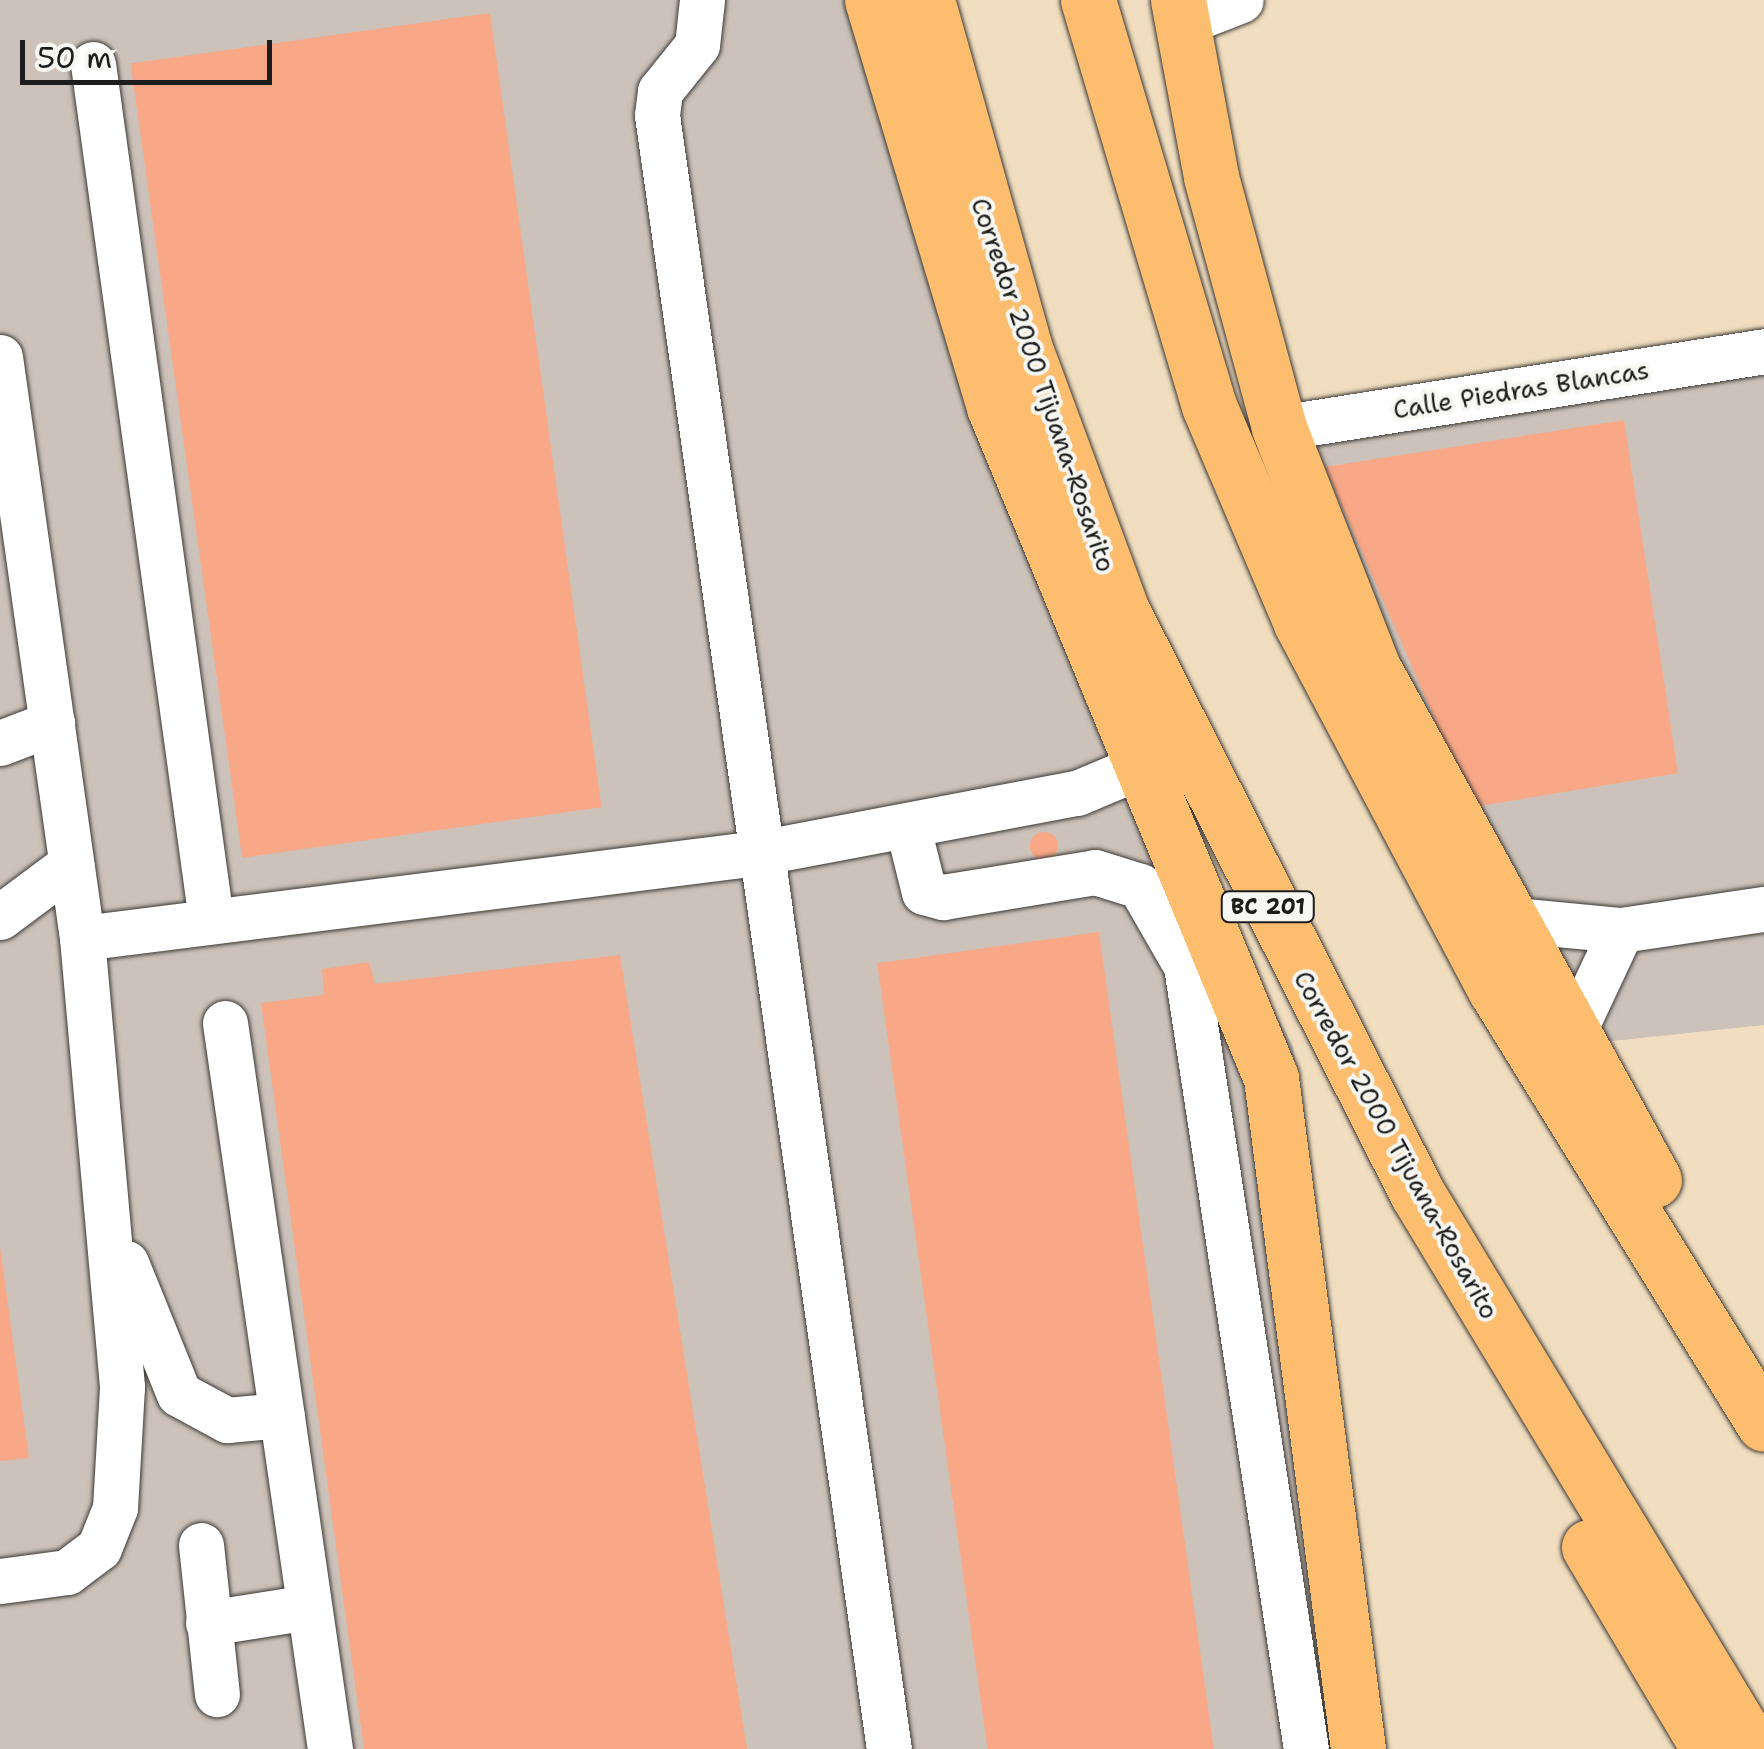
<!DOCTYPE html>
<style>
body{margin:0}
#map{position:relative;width:1764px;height:1749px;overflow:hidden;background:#f1dec0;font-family:"Shantell Sans",sans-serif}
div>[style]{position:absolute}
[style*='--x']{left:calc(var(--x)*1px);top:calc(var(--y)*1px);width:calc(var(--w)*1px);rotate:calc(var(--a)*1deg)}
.industrial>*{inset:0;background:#ccc2b9}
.building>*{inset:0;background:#f8a787;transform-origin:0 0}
.round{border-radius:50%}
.roads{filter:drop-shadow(0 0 2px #3c3935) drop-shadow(0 0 2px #3c3935)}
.minor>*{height:45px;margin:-22.5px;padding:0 22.5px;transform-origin:22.5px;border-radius:22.5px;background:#fff}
.highway>*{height:55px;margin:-27.5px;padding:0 27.5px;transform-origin:27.5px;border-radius:27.5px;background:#fcbd6f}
span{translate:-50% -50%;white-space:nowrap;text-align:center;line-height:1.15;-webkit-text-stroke:8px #f6f6f2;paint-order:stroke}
.shield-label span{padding:2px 8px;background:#f6f6f2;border:2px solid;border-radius:8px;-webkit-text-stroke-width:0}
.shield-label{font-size:22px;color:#1c1c1c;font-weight:700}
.street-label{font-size:25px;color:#1c1c1c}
.scale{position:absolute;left:20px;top:40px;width:252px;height:45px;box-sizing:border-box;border:5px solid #1c1c1c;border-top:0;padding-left:12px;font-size:30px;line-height:35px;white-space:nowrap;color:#1c1c1c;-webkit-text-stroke:8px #f6f6f2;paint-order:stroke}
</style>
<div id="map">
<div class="industrial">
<i style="clip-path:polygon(0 0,885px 0,1057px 616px,1293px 1046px,1385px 1749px,0 1749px)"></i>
<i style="clip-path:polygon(1764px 341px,1764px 1025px,1574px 1045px,1243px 431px)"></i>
</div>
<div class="building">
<i style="left:490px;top:13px;width:802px;height:363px;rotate:82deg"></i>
<i style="clip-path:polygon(1624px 420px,1678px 773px,1473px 807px,1325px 467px)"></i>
<i class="round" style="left:1030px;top:832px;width:28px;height:28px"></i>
<i style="left:1099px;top:932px;width:825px;height:224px;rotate:82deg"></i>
<i style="clip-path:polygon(620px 955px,747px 1749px,364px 1749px,261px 1003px,324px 995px,322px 969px,369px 962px,375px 984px)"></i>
<i style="clip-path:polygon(0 1247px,29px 1458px,0 1461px)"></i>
</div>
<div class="roads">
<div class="minor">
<i style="--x:702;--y:0;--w:45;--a:96.3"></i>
<i style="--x:697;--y:45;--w:59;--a:128.8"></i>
<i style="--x:660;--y:91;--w:24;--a:97"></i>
<i style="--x:657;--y:115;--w:1650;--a:81.92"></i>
<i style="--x:1182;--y:23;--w:63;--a:-21.3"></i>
<i style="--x:93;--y:64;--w:864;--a:82.15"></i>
<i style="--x:0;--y:357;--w:587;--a:81.97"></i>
<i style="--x:82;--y:938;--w:451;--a:84.9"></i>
<i style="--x:122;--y:1387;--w:121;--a:93.3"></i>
<i style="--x:115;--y:1508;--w:43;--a:111.8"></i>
<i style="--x:99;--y:1548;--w:40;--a:143"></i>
<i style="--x:67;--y:1572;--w:68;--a:172.3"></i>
<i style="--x:1279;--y:428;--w:491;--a:-9"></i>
<i style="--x:0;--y:743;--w:56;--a:-21"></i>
<i style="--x:908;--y:828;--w:66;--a:76"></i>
<i style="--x:924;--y:892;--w:20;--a:15"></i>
<i style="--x:943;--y:897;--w:154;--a:-9.3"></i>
<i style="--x:1095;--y:872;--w:47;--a:17.3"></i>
<i style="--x:1140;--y:886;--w:92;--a:60.1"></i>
<i style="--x:1186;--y:966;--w:792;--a:81.29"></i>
<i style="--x:0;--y:917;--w:89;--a:-36.7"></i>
<i style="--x:1504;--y:919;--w:118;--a:5.4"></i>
<i style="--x:1621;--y:930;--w:145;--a:-8.4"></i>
<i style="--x:82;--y:938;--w:681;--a:-7.17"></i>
<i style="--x:758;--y:853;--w:325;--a:-10.7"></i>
<i style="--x:1077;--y:793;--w:67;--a:-22.8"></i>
<i style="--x:225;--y:1023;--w:734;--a:81.77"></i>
<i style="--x:1570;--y:1039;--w:120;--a:-64.9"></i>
<i style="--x:126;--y:1263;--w:141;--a:68"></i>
<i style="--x:179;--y:1394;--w:55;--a:28.4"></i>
<i style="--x:227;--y:1420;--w:55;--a:-5.2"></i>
<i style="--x:201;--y:1545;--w:150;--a:83.9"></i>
<i style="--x:208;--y:1623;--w:102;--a:-9"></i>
</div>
<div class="highway">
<i style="--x:872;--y:0;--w:425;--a:73.3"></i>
<i style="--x:994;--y:407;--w:726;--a:67.57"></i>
<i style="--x:1271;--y:1078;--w:677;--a:82.61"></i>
<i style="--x:927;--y:0;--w:359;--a:74.3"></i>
<i style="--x:1024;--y:346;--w:283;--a:69.7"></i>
<i style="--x:1122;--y:611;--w:652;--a:63.12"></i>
<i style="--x:1417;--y:1193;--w:650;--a:58.85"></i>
<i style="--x:1088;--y:0;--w:424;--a:73.4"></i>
<i style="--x:1209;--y:406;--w:236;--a:67"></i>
<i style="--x:1301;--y:623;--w:414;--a:62.1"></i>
<i style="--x:1495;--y:989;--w:511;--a:58.27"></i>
<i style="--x:1178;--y:0;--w:180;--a:79.4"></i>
<i style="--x:1211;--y:177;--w:260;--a:74.8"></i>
<i style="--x:1279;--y:428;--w:258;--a:68.6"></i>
<i style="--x:1373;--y:668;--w:584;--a:61.24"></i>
<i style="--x:1589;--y:1547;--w:235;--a:59.3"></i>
</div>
</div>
<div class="shield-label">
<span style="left:1268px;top:907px">BC 201</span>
</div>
<div class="street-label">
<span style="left:1043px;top:385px;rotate:71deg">Corredor 2000 Tijuana-Rosarito</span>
<span style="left:1521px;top:390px;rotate:-9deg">Calle Piedras Blancas</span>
<span style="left:1396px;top:1145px;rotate:61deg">Corredor 2000 Tijuana-Rosarito</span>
</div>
<div class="scale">50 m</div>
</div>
